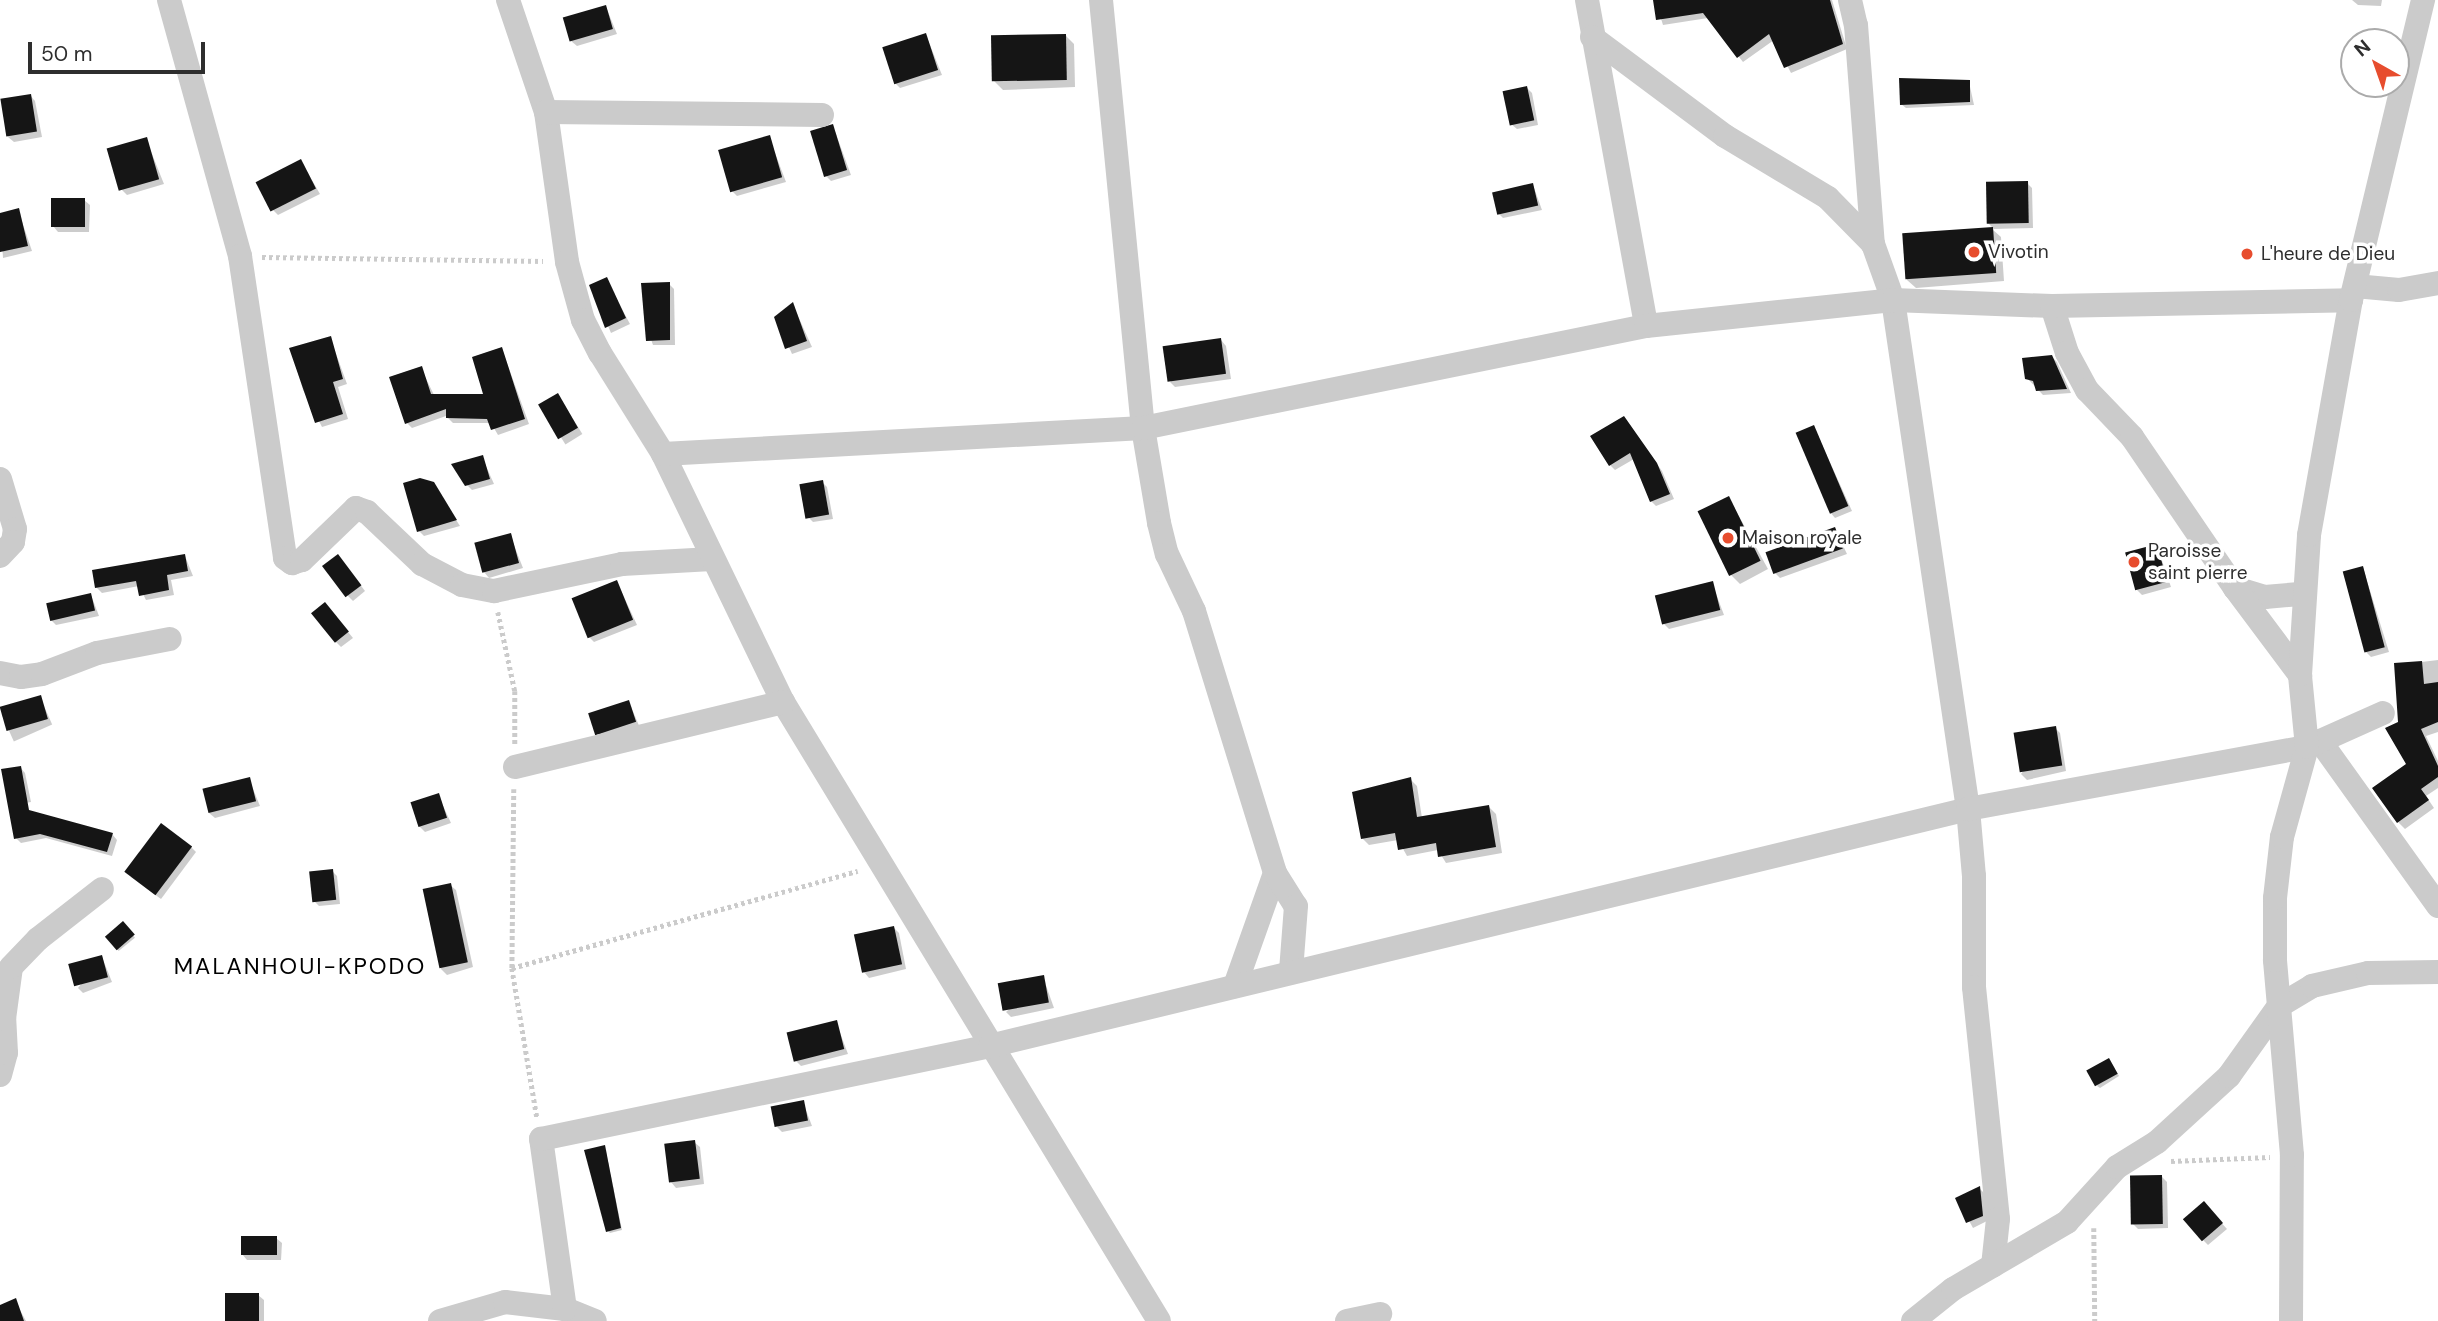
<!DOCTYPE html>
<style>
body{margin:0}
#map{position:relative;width:2438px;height:1321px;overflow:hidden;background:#fff;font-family:"DM Sans",sans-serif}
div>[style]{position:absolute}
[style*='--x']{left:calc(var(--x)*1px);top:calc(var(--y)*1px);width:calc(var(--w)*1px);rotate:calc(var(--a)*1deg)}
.shadow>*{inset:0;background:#0003;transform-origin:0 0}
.building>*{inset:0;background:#151515;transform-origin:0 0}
.path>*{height:4.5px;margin-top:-2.25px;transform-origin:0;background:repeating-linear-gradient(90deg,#cbcbcb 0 3.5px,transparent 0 7px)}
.minor>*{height:24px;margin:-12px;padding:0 12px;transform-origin:12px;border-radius:12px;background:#cbcbcb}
.dots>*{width:19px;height:19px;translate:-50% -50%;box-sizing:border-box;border:4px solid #fff;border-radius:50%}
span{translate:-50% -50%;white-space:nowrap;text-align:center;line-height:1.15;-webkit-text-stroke:7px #fff;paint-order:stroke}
.poi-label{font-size:19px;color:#2e2e2e}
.left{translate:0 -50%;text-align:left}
.quarter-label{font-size:23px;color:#000;letter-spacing:2px}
.north{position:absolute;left:2340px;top:28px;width:70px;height:70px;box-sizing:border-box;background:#fff;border:2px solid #ababab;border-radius:50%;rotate:320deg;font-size:19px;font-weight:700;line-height:28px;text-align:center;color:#2e2e2e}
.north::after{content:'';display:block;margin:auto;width:24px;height:32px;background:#e74d2e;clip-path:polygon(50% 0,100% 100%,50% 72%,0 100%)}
.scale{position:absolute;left:28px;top:42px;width:177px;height:32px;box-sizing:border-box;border:4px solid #2e2e2e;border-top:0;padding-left:9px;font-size:21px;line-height:24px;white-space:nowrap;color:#2e2e2e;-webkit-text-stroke:5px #fff;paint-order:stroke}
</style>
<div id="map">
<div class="shadow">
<i style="clip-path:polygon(1655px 0,1832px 0,1847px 49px,1791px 73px,1774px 40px,1743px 62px,1708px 18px,1663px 25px)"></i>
<i style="clip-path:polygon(2352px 0,2382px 0,2381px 6px,2358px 5px)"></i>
<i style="clip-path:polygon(606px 7px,617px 34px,577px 46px,571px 41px)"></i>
<i style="clip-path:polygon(926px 35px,942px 75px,900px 88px,895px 83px)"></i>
<i style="clip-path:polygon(1065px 35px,1074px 44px,1075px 87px,1003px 90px,994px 81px)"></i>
<i style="clip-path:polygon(1969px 82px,1974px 105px,1906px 108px,1901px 104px)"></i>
<i style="clip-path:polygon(1527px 88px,1532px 93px,1538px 125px,1517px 129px,1511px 124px)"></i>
<i style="clip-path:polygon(30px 95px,35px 101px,42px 137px,14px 142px,8px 137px)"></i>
<i style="clip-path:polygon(833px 126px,851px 175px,831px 181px,826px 176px)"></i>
<i style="clip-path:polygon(769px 137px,786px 182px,737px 196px,732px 191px)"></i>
<i style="clip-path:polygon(146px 139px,164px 184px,127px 195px,122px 190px)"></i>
<i style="clip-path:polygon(301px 161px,320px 194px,278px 215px,273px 210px)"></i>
<i style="clip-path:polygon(2027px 183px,2032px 188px,2033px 228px,1992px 229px,2001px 237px,2004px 281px,1916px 288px,1907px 280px,1904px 236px,1994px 229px,1988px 223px)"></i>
<i style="clip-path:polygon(1533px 185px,1542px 210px,1503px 218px,1497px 212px)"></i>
<i style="clip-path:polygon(84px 200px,90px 205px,89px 232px,58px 232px,53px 226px)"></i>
<i style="clip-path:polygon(18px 210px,32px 251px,3px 258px,0 214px)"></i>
<i style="clip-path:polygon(606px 279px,630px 324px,611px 333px,591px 286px)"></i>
<i style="clip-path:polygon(669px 284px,674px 289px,675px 345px,653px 345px,644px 320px,643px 285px)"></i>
<i style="clip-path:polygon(793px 305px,812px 347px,792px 354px,776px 318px)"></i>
<i style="clip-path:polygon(330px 337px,347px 384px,338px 387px,348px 419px,322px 427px,303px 390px,291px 349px)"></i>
<i style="clip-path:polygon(1221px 340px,1226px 346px,1231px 379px,1175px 387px,1170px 382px)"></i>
<i style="clip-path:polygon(502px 349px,529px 424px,498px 435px,491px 423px,453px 423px,446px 416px,412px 428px,407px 423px,421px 368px,434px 395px,486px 396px)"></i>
<i style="clip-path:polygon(2051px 356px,2057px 362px,2071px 393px,2043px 395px,2027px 378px)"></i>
<i style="left:558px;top:395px;width:46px;height:20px;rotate:58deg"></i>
<i style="clip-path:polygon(1624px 418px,1662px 471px,1674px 499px,1656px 506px,1651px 501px,1634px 459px,1615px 470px,1610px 465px)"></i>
<i style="clip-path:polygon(1814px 427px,1852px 511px,1835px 518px,1830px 512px)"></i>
<i style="clip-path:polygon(482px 457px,494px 484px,472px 490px,467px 485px)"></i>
<i style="clip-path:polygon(822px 482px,827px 487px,833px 519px,813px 522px,808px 517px)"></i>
<i style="clip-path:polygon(433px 484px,460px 526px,424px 536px,419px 531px)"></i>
<i style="clip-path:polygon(1729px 498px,1768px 569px,1740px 584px,1731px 575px)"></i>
<i style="clip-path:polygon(1835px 529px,1847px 554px,1780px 578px,1774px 572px)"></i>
<i style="clip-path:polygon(510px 535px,523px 568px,489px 578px,484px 572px)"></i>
<i style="clip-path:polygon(2157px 546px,2171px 587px,2142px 595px,2137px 590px)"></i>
<i style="clip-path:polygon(185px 556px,193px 576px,171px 580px,174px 595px,146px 600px,139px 586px,102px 593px,96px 587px)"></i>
<i style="clip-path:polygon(343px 562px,365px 591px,353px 601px,348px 596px)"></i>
<i style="clip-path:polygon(2363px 568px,2389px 652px,2371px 657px,2366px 652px)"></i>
<i style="clip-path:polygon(617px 582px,637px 625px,594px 642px,589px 637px)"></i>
<i style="clip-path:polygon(1712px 583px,1724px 615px,1669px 629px,1664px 624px)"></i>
<i style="clip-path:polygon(91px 595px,99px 616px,56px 625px,51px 620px)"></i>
<i style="clip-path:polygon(330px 610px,353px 638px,341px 647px,336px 642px)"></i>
<i style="clip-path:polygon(2438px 660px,2438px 732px,2426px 736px,2438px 761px,2438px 788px,2426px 796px,2434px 808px,2405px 829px,2398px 822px,2409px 765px,2396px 665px)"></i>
<i style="left:40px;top:697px;width:30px;height:42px;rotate:66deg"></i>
<i style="clip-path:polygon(629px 702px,640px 728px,601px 737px,596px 732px)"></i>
<i style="clip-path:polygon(2055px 728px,2060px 733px,2066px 771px,2027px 780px,2021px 774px)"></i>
<i style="clip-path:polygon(20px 767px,25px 773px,31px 802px,14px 805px)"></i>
<i style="clip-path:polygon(249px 779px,260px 806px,215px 818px,209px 813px)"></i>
<i style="clip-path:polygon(1410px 779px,1417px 786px,1422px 818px,1489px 807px,1496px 814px,1502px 853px,1446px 863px,1438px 850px,1407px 856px,1398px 840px,1369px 845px,1362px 838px)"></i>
<i style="clip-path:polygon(438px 795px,451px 823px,425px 832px,419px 826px)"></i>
<i style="clip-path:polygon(27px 812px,112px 834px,117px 840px,112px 856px,46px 838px,21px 843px,16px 838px)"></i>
<i style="clip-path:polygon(191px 847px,196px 852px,161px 899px,131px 877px)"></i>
<i style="clip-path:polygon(332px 871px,337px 876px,340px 904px,319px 906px,314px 901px)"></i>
<i style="clip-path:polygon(450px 885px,456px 890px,473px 967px,447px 975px,441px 969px)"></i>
<i style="left:123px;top:923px;width:19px;height:21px;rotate:51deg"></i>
<i style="clip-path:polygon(894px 928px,899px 933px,906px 969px,869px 978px,864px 972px)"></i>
<i style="clip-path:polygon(102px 957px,112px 982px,83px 993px,78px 988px)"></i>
<i style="clip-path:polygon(1043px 977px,1054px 1008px,1011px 1017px,1006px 1012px)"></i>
<i style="clip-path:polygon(836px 1022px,848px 1054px,801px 1066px,796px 1061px)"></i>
<i style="clip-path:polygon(2111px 1062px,2119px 1076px,2100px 1088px,2097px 1086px)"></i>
<i style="clip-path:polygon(803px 1102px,812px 1126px,782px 1132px,777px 1127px)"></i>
<i style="clip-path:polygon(694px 1142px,700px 1147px,704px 1184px,676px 1188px,671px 1182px)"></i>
<i style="clip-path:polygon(605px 1147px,622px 1230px,610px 1233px,608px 1231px)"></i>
<i style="clip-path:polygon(2161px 1176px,2167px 1182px,2168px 1228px,2138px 1229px,2133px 1224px)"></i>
<i style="clip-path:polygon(1979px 1188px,1984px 1193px,1987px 1221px,1973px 1228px,1957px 1199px)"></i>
<i style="clip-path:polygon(2209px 1209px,2227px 1229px,2208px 1245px,2203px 1240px)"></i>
<i style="clip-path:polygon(276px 1238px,282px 1243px,281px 1260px,247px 1260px,242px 1254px)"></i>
<i style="clip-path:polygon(258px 1295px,264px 1300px,264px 1321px,227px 1321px)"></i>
<i style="clip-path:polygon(15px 1301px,26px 1321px,0 1321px,0 1306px)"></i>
</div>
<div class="building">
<i style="clip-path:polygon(1653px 0,1830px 0,1843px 44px,1784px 68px,1769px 34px,1737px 58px,1703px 13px,1656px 20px)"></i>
<i style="left:606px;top:5px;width:25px;height:45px;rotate:74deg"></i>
<i style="left:926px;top:33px;width:39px;height:46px;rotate:72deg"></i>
<i style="left:1066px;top:34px;width:46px;height:75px;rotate:89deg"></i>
<i style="clip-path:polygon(1899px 78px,1970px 80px,1970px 102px,1900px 105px)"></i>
<i style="left:1527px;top:86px;width:35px;height:25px;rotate:78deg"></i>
<i style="left:31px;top:94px;width:38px;height:31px;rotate:81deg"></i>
<i style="left:833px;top:124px;width:48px;height:24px;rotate:73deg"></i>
<i style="left:770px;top:135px;width:44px;height:54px;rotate:74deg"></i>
<i style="left:147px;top:137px;width:44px;height:42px;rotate:74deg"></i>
<i style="left:301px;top:159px;width:33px;height:51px;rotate:63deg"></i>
<i style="left:2028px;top:181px;width:42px;height:42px;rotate:89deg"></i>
<i style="left:1533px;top:183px;width:23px;height:42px;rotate:77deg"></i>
<i style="left:85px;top:198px;width:29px;height:34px;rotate:90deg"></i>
<i style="clip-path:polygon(19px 208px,28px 246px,0 252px,0 213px)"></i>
<i style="left:1993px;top:227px;width:46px;height:91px;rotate:86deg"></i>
<i style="clip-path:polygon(607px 277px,626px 318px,605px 328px,589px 285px)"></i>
<i style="clip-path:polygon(670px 282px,670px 340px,646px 341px,641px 283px)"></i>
<i style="clip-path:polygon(793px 302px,807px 341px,785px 349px,774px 317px)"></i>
<i style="clip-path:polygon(331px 336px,343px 379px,333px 382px,343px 414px,315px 423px,289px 348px)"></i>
<i style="left:1221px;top:338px;width:36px;height:59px;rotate:82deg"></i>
<i style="clip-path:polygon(502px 347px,525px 419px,491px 430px,487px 419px,446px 418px,446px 409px,405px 424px,389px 377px,422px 366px,431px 394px,483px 394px,472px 357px)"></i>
<i style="clip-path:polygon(2052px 355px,2067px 389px,2036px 391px,2033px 381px,2025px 379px,2022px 358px)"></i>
<i style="left:558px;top:393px;width:40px;height:23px;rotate:60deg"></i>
<i style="clip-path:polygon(1624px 416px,1657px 463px,1670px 494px,1650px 502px,1630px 453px,1609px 466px,1590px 436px)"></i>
<i style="left:1814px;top:425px;width:88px;height:20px;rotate:67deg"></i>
<i style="clip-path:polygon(483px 455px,490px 479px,465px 486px,451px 464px)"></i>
<i style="clip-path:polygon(420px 478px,434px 482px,457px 520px,417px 532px,403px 483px)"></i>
<i style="left:823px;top:480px;width:35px;height:24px;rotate:80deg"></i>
<i style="left:1729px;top:496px;width:72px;height:35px;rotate:64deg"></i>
<i style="left:1835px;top:527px;width:23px;height:74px;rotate:70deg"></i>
<i style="left:511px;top:533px;width:31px;height:38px;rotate:75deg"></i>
<i style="left:2157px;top:544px;width:39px;height:33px;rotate:75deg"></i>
<i style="clip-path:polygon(185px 554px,188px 571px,167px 575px,169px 590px,139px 596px,136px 581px,95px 588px,92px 570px)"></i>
<i style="left:338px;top:554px;width:39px;height:20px;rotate:53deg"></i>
<i style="left:2363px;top:566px;width:84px;height:21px;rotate:75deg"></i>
<i style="left:617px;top:580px;width:43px;height:49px;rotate:68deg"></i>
<i style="left:1713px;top:581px;width:30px;height:60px;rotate:76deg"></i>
<i style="left:91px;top:593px;width:18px;height:46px;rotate:77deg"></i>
<i style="left:325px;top:602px;width:38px;height:18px;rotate:51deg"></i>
<i style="clip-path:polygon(2422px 661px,2424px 684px,2438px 682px,2438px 722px,2421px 729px,2438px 766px,2438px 777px,2421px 789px,2429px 800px,2397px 823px,2372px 788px,2406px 764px,2385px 728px,2398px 722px,2394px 663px)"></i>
<i style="left:41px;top:695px;width:25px;height:43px;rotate:74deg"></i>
<i style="left:629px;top:700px;width:23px;height:43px;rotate:72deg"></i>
<i style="left:2056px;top:726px;width:40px;height:43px;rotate:81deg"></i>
<i style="clip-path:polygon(21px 766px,29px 810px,113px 833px,107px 852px,40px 834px,14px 839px,1px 769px)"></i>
<i style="left:250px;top:777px;width:25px;height:49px;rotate:76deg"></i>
<i style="clip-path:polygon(1411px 777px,1417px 817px,1489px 805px,1496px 847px,1438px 857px,1436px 843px,1398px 850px,1395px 833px,1361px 839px,1352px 792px)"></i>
<i style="left:439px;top:793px;width:26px;height:30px;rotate:72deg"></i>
<i style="left:161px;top:823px;width:39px;height:61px;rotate:37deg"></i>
<i style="left:333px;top:869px;width:31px;height:24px;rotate:84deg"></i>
<i style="left:451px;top:883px;width:81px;height:29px;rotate:78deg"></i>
<i style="left:123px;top:921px;width:18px;height:24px;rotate:49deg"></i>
<i style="left:894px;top:926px;width:39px;height:41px;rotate:78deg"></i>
<i style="left:102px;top:955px;width:23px;height:35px;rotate:75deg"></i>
<i style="left:1044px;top:975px;width:28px;height:47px;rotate:80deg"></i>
<i style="left:837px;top:1020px;width:30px;height:52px;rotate:76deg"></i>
<i style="left:2109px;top:1058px;width:18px;height:26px;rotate:61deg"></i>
<i style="left:804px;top:1100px;width:21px;height:34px;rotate:79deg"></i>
<i style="left:695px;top:1140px;width:39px;height:31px;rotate:83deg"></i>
<i style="clip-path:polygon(605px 1145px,621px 1228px,606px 1232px,584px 1150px)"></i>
<i style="left:2162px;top:1175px;width:49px;height:32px;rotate:89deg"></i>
<i style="clip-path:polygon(1980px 1186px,1983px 1216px,1966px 1223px,1955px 1198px)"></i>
<i style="left:2204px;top:1201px;width:29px;height:28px;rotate:49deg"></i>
<i style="left:241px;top:1236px;width:36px;height:19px"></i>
<i style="left:259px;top:1293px;width:28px;height:34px;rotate:90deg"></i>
<i style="clip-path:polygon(16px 1298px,24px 1321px,0 1321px,0 1305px)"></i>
</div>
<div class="path">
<i style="--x:262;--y:257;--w:281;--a:0.8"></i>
<i style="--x:498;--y:612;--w:81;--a:77.9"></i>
<i style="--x:515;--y:691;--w:54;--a:90"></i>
<i style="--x:514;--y:789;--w:179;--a:90.6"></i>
<i style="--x:512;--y:968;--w:152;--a:80.5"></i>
<i style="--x:512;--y:968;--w:359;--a:-15.7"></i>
<i style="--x:2171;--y:1161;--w:99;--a:-2.3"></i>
<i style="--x:2094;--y:1228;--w:93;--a:89.4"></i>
</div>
<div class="minor">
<i style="--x:169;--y:0;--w:266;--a:74.5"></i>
<i style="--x:240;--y:256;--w:305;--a:81.5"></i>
<i style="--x:285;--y:558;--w:9;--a:36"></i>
<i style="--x:292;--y:563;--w:10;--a:-17"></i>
<i style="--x:302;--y:560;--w:75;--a:-43.9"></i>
<i style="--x:356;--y:508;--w:12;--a:20"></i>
<i style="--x:367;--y:512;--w:76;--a:43.4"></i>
<i style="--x:422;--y:564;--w:45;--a:27.7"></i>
<i style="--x:462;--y:585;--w:33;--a:11"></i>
<i style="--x:494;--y:591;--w:131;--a:-11.9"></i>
<i style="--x:622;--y:564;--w:90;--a:-3.2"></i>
<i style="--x:508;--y:0;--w:118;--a:71.3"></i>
<i style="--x:546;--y:112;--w:151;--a:82"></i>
<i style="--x:567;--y:262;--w:60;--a:74.6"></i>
<i style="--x:583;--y:320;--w:37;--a:63"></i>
<i style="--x:600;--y:353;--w:119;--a:58"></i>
<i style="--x:663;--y:454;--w:276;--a:64.2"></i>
<i style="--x:783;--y:702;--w:724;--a:58.72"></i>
<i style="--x:1101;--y:0;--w:430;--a:84.4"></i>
<i style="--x:1143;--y:428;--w:96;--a:80.4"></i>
<i style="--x:1159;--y:523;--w:32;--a:76"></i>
<i style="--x:1167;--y:554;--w:63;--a:64.7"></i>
<i style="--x:1194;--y:611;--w:274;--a:72.8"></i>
<i style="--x:1275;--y:873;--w:120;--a:109.5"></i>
<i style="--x:1587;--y:0;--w:331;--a:79.7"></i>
<i style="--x:1850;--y:0;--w:26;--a:77"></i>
<i style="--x:1856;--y:25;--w:220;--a:85.6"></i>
<i style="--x:1873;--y:244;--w:59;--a:70.3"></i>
<i style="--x:1893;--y:300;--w:514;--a:81.62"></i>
<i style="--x:1968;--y:809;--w:67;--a:84.9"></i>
<i style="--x:1974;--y:876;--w:111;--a:90"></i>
<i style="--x:1974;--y:987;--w:233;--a:84.1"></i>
<i style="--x:1998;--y:1219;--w:47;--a:96.1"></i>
<i style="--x:1592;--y:37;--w:166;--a:36.7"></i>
<i style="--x:1725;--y:136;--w:120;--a:31"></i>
<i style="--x:1828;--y:198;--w:64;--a:45.6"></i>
<i style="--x:546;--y:112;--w:276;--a:0.6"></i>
<i style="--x:2355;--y:286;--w:44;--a:5.2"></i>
<i style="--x:2399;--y:290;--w:40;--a:-10"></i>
<i style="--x:2052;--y:306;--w:49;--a:72.3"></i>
<i style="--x:2067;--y:353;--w:42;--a:61.6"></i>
<i style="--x:2087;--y:390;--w:65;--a:46.2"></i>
<i style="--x:2132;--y:437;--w:183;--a:55.7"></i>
<i style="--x:2235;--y:588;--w:31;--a:17"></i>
<i style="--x:2265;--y:597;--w:38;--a:-5"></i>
<i style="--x:663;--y:454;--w:481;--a:-3.1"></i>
<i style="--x:1143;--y:428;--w:513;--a:-11.46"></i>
<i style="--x:1646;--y:326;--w:248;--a:-6"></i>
<i style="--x:1893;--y:300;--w:159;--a:2.2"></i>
<i style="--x:2052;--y:306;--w:299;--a:-1.1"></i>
<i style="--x:0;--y:479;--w:52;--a:73.3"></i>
<i style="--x:15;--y:529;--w:13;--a:99"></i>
<i style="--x:13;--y:542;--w:19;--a:133"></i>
<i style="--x:2235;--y:588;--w:109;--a:53.2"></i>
<i style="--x:0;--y:673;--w:21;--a:11"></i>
<i style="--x:21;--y:677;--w:21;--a:-8"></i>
<i style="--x:42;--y:674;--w:59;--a:-20.9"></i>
<i style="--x:97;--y:653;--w:74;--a:-10.9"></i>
<i style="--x:2320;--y:741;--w:203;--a:54.4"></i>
<i style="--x:515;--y:767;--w:276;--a:-13.6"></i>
<i style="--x:1275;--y:873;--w:39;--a:58"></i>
<i style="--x:1296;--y:906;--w:65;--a:94.4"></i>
<i style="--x:0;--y:1075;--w:23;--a:-75"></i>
<i style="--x:6;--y:1053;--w:34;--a:-93"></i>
<i style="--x:4;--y:1019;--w:52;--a:-82.3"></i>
<i style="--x:11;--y:967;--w:39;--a:-46"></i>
<i style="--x:38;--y:939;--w:81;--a:-38"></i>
<i style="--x:565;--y:1309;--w:32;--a:22"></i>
<i style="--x:440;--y:1321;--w:68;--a:-16.3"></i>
<i style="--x:505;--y:1302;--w:60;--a:6.7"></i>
<i style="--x:565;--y:1309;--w:172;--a:-98"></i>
<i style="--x:541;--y:1139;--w:459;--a:-11.7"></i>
<i style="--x:990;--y:1046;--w:1006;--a:-13.62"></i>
<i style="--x:1968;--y:809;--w:345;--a:-10.4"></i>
<i style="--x:2307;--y:747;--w:83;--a:-24.1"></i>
<i style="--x:1347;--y:1321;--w:34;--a:-12"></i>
<i style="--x:1913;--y:1321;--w:51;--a:-38.7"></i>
<i style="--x:1953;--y:1289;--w:132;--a:-30.4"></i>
<i style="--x:2067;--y:1222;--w:74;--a:-47.7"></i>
<i style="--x:2117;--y:1167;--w:47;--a:-32"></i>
<i style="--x:2157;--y:1142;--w:98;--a:-42.5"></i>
<i style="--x:2229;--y:1076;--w:86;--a:-54.5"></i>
<i style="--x:2279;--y:1006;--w:39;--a:-31"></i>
<i style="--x:2312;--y:986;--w:57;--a:-13.1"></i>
<i style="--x:2368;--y:973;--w:70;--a:-0.8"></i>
<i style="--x:2291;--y:1321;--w:166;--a:-89.7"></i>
<i style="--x:2292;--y:1155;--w:196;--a:-95"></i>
<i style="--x:2275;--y:960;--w:62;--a:-90"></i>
<i style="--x:2275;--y:898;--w:61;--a:-83.5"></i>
<i style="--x:2282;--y:837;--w:93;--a:-74.5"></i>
<i style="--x:2307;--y:747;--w:72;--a:-95.6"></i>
<i style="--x:2300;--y:675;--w:140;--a:-86.3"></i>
<i style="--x:2309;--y:535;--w:239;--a:-79.9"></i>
<i style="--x:2351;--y:300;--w:309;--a:-76.5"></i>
</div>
<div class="dots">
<i style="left:1974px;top:252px;background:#e74d2e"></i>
<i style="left:2247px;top:254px;background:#e74d2e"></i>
<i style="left:1728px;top:538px;background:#e74d2e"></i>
<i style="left:2134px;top:562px;background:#e74d2e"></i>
</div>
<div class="poi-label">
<span class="left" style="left:1988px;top:252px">Vivotin</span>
<span class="left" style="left:2261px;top:254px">L'heure de Dieu</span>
<span class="left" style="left:1742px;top:538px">Maison royale</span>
<span class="left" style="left:2148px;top:562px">Paroisse<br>saint pierre</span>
</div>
<div class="quarter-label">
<span style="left:300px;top:966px">MALANHOUI-KPODO</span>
</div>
<div class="north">N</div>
<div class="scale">50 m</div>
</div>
